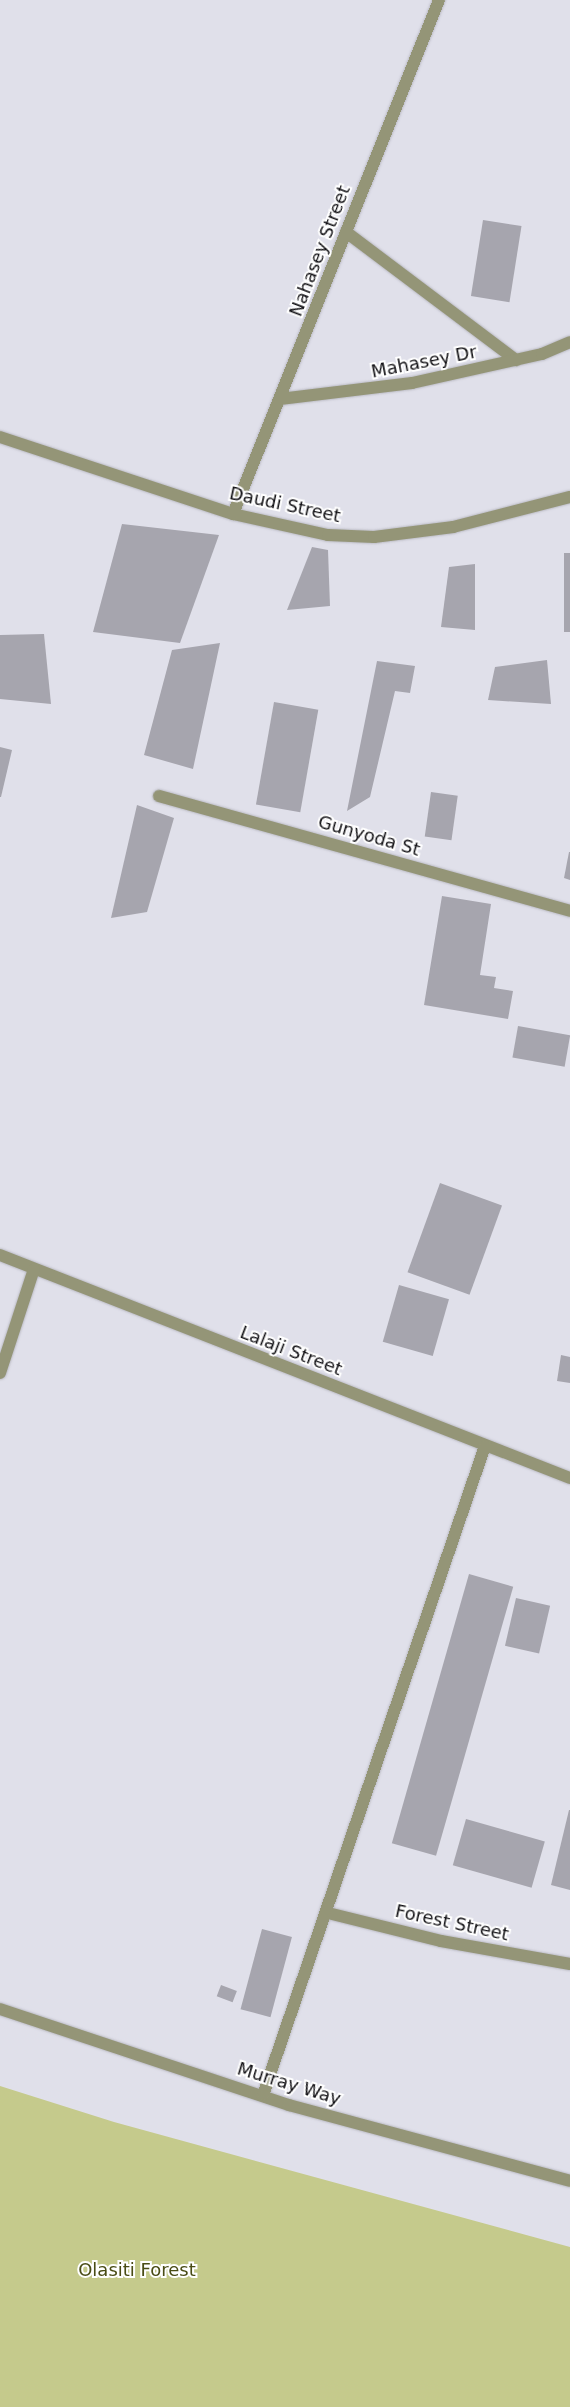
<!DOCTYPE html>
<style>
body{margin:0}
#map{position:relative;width:570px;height:2407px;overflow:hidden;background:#e0e0ea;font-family:"DejaVu Sans",sans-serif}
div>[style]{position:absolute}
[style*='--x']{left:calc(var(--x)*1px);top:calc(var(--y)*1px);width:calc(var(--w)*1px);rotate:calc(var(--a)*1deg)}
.green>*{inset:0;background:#c5ca8c}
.building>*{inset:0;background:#a6a5ae;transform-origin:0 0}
.roads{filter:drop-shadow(0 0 1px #bbbbc4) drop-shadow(0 0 1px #bbbbc4)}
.minor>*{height:12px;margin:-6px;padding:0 6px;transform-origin:6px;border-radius:6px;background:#949577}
span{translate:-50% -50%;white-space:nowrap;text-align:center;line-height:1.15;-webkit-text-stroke:4px #fff;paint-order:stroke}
.street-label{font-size:18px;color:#121115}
.park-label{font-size:18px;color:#494c15}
</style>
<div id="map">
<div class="green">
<i style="clip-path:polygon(0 2086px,114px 2122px,570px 2247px,570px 2407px,0 2407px)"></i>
</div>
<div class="building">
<i style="left:483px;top:220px;width:39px;height:77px;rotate:9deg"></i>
<i style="clip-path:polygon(122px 524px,219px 535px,180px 643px,93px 632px)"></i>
<i style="clip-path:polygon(312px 547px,328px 550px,330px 606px,287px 610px)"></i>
<i style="left:570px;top:553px;width:79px;height:6px;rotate:90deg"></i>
<i style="clip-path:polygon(475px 564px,475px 630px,441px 627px,449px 567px)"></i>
<i style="clip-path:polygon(44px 634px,51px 704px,0 699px,0 635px)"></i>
<i style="clip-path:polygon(220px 643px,193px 769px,144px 755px,172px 650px)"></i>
<i style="clip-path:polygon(547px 660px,551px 704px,488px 700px,495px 667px)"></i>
<i style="clip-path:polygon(377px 661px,415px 666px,410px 693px,395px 691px,370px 797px,347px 811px)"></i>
<i style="left:274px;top:702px;width:45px;height:104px;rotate:10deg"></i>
<i style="clip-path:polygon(0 747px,12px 750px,1px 797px,0 797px)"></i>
<i style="left:431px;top:792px;width:27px;height:45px;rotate:8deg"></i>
<i style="clip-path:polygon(137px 805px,174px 818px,147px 912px,111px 918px)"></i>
<i style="clip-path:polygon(569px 852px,570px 852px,570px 880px,564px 878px)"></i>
<i style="clip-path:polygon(442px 896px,491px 904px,480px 975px,496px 977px,494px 988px,513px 991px,508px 1019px,424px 1005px)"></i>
<i style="left:518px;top:1026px;width:53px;height:32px;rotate:10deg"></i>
<i style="left:440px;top:1183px;width:66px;height:95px;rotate:20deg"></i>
<i style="left:399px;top:1285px;width:52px;height:59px;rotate:16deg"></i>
<i style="clip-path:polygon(561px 1355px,570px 1357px,570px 1383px,557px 1381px)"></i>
<i style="left:469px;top:1574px;width:46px;height:280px;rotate:16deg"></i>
<i style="left:516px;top:1598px;width:35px;height:49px;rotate:13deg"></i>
<i style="clip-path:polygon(569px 1810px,570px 1810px,570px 1890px,551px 1885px)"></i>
<i style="left:466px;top:1819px;width:82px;height:48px;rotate:16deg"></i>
<i style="left:262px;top:1929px;width:31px;height:83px;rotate:15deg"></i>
<i style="left:221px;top:1985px;width:17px;height:12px;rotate:21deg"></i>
</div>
<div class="roads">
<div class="minor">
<i style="--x:346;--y:232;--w:213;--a:37"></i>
<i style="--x:280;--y:399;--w:133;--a:-6.9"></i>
<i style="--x:412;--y:383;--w:133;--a:-12.6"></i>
<i style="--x:542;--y:354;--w:30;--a:-23"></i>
<i style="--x:0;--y:437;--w:245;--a:18.3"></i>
<i style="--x:233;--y:514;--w:97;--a:12.5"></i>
<i style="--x:328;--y:535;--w:46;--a:2.5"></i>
<i style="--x:374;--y:537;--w:80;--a:-7.2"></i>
<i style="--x:453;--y:527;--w:121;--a:-14.4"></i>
<i style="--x:233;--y:514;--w:554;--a:-68.16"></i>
<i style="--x:159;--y:796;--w:427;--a:15.6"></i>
<i style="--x:0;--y:1255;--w:612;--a:21.37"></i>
<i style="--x:0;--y:1373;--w:109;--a:-71.9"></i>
<i style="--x:328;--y:1913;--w:116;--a:13.9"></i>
<i style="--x:441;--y:1941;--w:131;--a:10.1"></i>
<i style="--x:0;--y:2009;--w:305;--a:18.4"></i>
<i style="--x:289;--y:2105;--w:291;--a:15.1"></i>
<i style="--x:263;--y:2095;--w:686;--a:-71.12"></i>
</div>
</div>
<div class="street-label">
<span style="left:320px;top:251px;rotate:-69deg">Nahasey Street</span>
<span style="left:424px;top:362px;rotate:-11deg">Mahasey Dr</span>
<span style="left:285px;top:505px;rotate:12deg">Daudi Street</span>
<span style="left:369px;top:836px;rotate:16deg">Gunyoda St</span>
<span style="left:291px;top:1351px;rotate:21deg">Lalaji Street</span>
<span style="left:452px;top:1923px;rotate:12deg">Forest Street</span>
<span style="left:289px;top:2084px;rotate:17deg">Murray Way</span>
</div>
<div class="park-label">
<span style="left:137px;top:2270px">Olasiti Forest</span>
</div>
</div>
